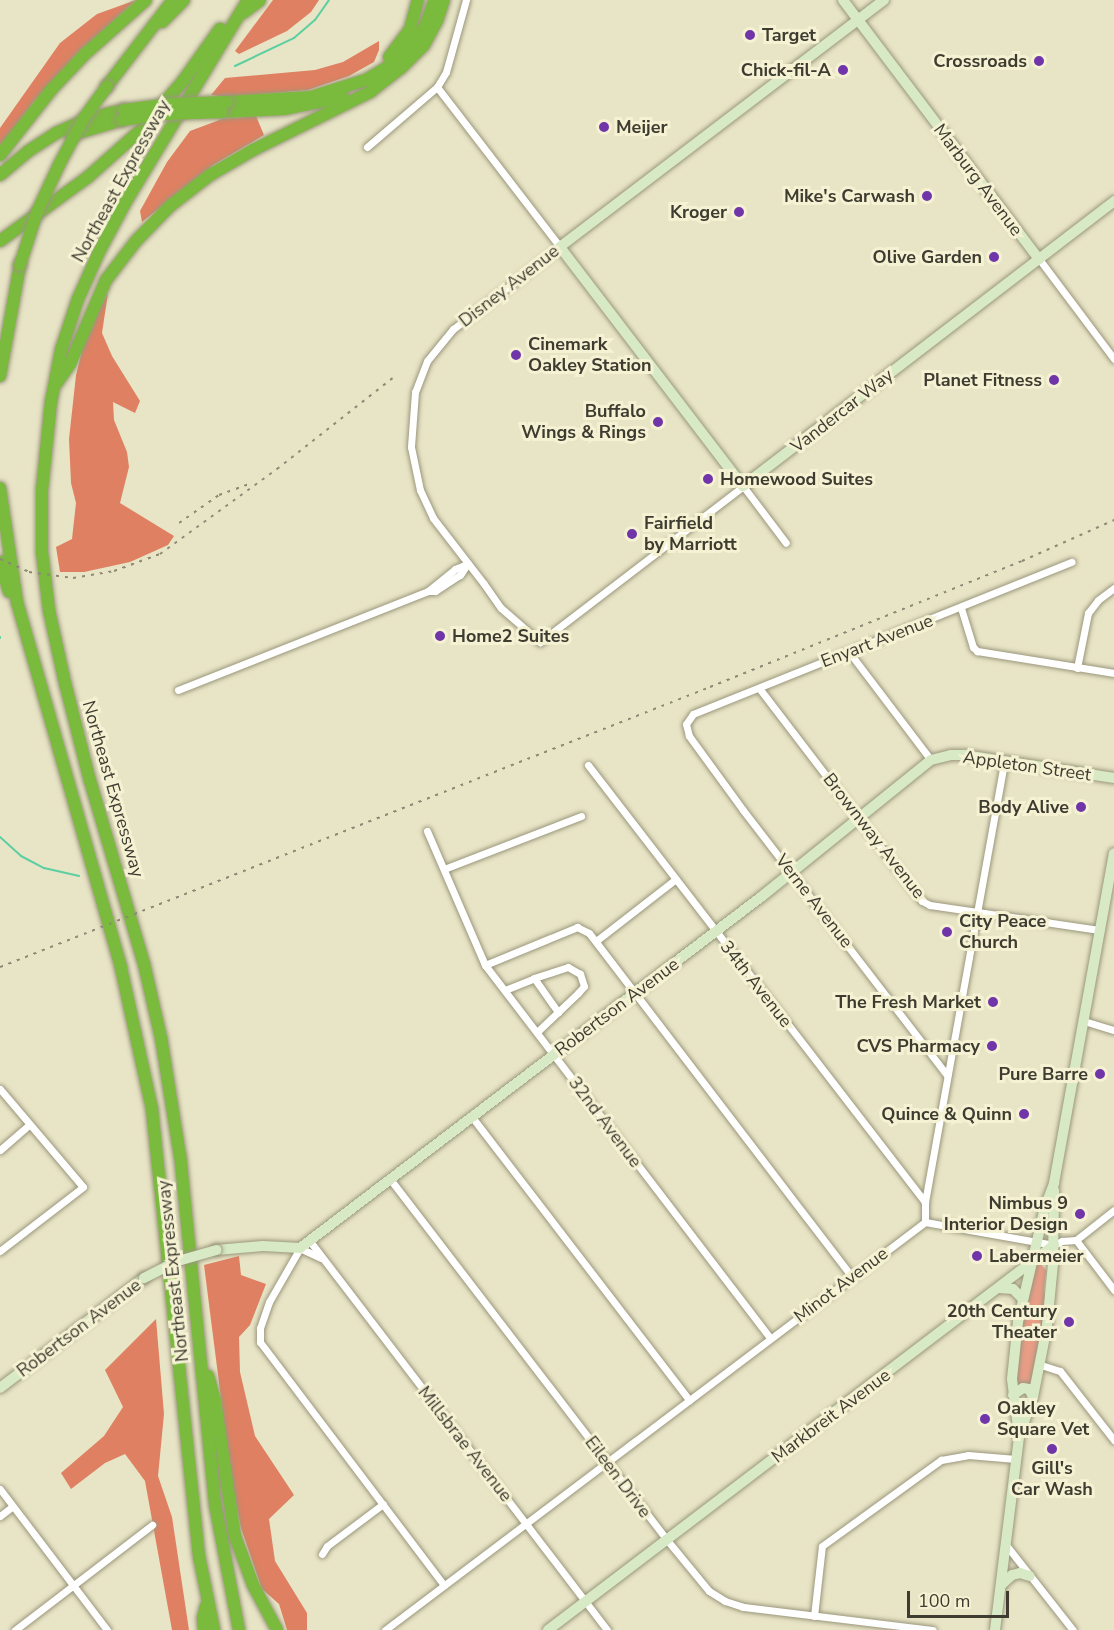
<!DOCTYPE html>
<style>
body{margin:0}
#map{position:relative;width:1114px;height:1630px;overflow:hidden;background:#e8e4c6;font-family:"Nunito Sans",sans-serif}
div>[style]{position:absolute}
[style*='--x']{left:calc(var(--x)*1px);top:calc(var(--y)*1px);width:calc(var(--w)*1px);rotate:calc(var(--a)*1deg)}
.green>*{inset:0;background:#e99d86}
.forest>*{inset:0;background:#df8062}
.stream>*{height:2px;margin:-1px;padding:0 1px;transform-origin:1px;border-radius:1px;background:#5ccfa0}
.roads{filter:drop-shadow(0 0 2px #9b977c) drop-shadow(0 0 2px #9b977c)}
.street>*{height:7px;margin:-3.5px;padding:0 3.5px;transform-origin:3.5px;border-radius:3.5px;background:#fff}
.secondary>*{height:10px;margin:-5px;padding:0 5px;transform-origin:5px;border-radius:5px;background:#d7eac5}
.highway>*{height:12px;margin:-6px;padding:0 6px;transform-origin:6px;border-radius:6px;background:#7aba3d}
.rail>*{height:2px;margin-top:-1px;transform-origin:0;background:repeating-linear-gradient(90deg,#8c8976 0 3px,transparent 0 9px)}
.bridges{filter:drop-shadow(0 0 2px #9b977c) drop-shadow(0 0 2px #9b977c)}
.secondary-bridge>*{height:10px;margin:-5px;padding:0 5px;transform-origin:5px;border-radius:5px;background:#d7eac5}
.highway-bridge>*{height:12px;margin:-6px;padding:0 6px;transform-origin:6px;border-radius:6px;background:#7aba3d}
.dots>*{width:16px;height:16px;translate:-50% -50%;box-sizing:border-box;border:3px solid #f5f1d3;border-radius:50%}
span{translate:-50% -50%;white-space:nowrap;text-align:center;line-height:1.15;-webkit-text-stroke:6px #f5f1d3;paint-order:stroke}
.poi-label{font-size:18px;color:#3e3c31;font-weight:700}
.left{translate:0 -50%;text-align:left}
.right{translate:-100% -50%;text-align:right}
.street-label{font-size:18px;color:#3e3c31}
.scale{position:absolute;left:907px;top:1591px;width:102px;height:27px;box-sizing:border-box;border:3px solid #3e3c31;border-top:0;padding-left:8px;font-size:18px;line-height:21px;white-space:nowrap;color:#3e3c31;-webkit-text-stroke:4px #f5f1d3;paint-order:stroke}
</style>
<div id="map">
<div class="green">
<i style="clip-path:polygon(1041px 1264px,1046px 1270px,1044px 1290px,1046px 1305px,1031px 1387px,1017px 1385px,1017px 1362px,1022px 1322px,1035px 1266px)"></i>
</div>
<div class="forest">
<i style="clip-path:polygon(136px 0,78px 53px,35px 100px,0 147px,0 128px,60px 43px,97px 14px)"></i>
<i style="clip-path:polygon(273px 0,319px 0,311px 12px,287px 31px,239px 54px,235px 51px)"></i>
<i style="clip-path:polygon(379px 41px,379px 50px,374px 62px,349px 76px,308px 90px,226px 97px,211px 95px,225px 78px,315px 70px,343px 62px)"></i>
<i style="clip-path:polygon(256px 116px,264px 135px,213px 165px,142px 222px,140px 211px,167px 162px,190px 131px,222px 119px)"></i>
<i style="clip-path:polygon(108px 293px,102px 333px,112px 356px,140px 401px,135px 413px,113px 402px,114px 420px,127px 452px,129px 467px,120px 503px,174px 536px,168px 545px,130px 562px,84px 572px,60px 572px,56px 547px,72px 539px,76px 503px,71px 483px,69px 439px,76px 375px,86px 335px)"></i>
<i style="clip-path:polygon(239px 1256px,241px 1275px,266px 1284px,250px 1325px,239px 1337px,240px 1372px,255px 1436px,294px 1495px,269px 1519px,275px 1561px,307px 1613px,307px 1630px,287px 1630px,279px 1604px,262px 1589px,241px 1528px,231px 1477px,204px 1265px)"></i>
<i style="clip-path:polygon(156px 1319px,164px 1414px,158px 1476px,172px 1517px,189px 1630px,172px 1630px,145px 1481px,125px 1454px,105px 1463px,71px 1489px,61px 1473px,104px 1436px,123px 1407px,105px 1370px)"></i>
</div>
<div class="stream">
<i style="--x:235;--y:66;--w:65;--a:-25.4"></i>
<i style="--x:294;--y:38;--w:28;--a:-41"></i>
<i style="--x:315;--y:20;--w:24;--a:-55"></i>
<i style="--x:0;--y:638;--w:1;--a:-90"></i>
<i style="--x:0;--y:837;--w:28;--a:42"></i>
<i style="--x:21;--y:856;--w:26;--a:28"></i>
<i style="--x:44;--y:868;--w:36;--a:13"></i>
</div>
<div class="roads">
<div class="street">
<i style="--x:437;--y:87;--w:202;--a:52.4"></i>
<i style="--x:560;--y:247;--w:135;--a:142.5"></i>
<i style="--x:453;--y:329;--w:41;--a:129.1"></i>
<i style="--x:427;--y:361;--w:33;--a:111"></i>
<i style="--x:415;--y:392;--w:55;--a:94.2"></i>
<i style="--x:411;--y:447;--w:44;--a:78.2"></i>
<i style="--x:420;--y:490;--w:31;--a:65"></i>
<i style="--x:433;--y:518;--w:83;--a:52.3"></i>
<i style="--x:484;--y:584;--w:29;--a:55"></i>
<i style="--x:501;--y:608;--w:52;--a:41.1"></i>
<i style="--x:540;--y:642;--w:256;--a:-37.5"></i>
<i style="--x:743;--y:486;--w:71;--a:53"></i>
<i style="--x:367;--y:147;--w:92;--a:-40.6"></i>
<i style="--x:437;--y:87;--w:17;--a:-59"></i>
<i style="--x:446;--y:72;--w:75;--a:-74.5"></i>
<i style="--x:1039;--y:259;--w:125;--a:53.1"></i>
<i style="--x:428;--y:591;--w:35;--a:-39"></i>
<i style="--x:455;--y:569;--w:13;--a:-23"></i>
<i style="--x:961;--y:608;--w:41;--a:72.9"></i>
<i style="--x:973;--y:647;--w:6;--a:45"></i>
<i style="--x:977;--y:651;--w:139;--a:9.1"></i>
<i style="--x:849;--y:652;--w:136;--a:52.8"></i>
<i style="--x:1077;--y:668;--w:56;--a:-78.7"></i>
<i style="--x:1088;--y:613;--w:16;--a:-52"></i>
<i style="--x:1098;--y:600;--w:20;--a:-37"></i>
<i style="--x:759;--y:688;--w:268;--a:52.6"></i>
<i style="--x:922;--y:901;--w:9;--a:27"></i>
<i style="--x:930;--y:905;--w:171;--a:8.4"></i>
<i style="--x:178;--y:690;--w:269;--a:-21.6"></i>
<i style="--x:428;--y:591;--w:7;--a:0"></i>
<i style="--x:435;--y:591;--w:30;--a:-33"></i>
<i style="--x:460;--y:575;--w:14;--a:-56"></i>
<i style="--x:588;--y:765;--w:552;--a:52.36"></i>
<i style="--x:427;--y:831;--w:146;--a:66.6"></i>
<i style="--x:485;--y:965;--w:469;--a:52.6"></i>
<i style="--x:444;--y:869;--w:147;--a:-21.1"></i>
<i style="--x:596;--y:941;--w:101;--a:-37.8"></i>
<i style="--x:485;--y:965;--w:100;--a:-22.4"></i>
<i style="--x:577;--y:927;--w:13;--a:27"></i>
<i style="--x:589;--y:933;--w:433;--a:52.6"></i>
<i style="--x:505;--y:990;--w:31;--a:-22"></i>
<i style="--x:1084;--y:1021;--w:31;--a:17"></i>
<i style="--x:537;--y:1032;--w:57;--a:-43.6"></i>
<i style="--x:578;--y:993;--w:9;--a:-49"></i>
<i style="--x:584;--y:986;--w:13;--a:-108"></i>
<i style="--x:580;--y:974;--w:14;--a:-150"></i>
<i style="--x:568;--y:967;--w:36;--a:162"></i>
<i style="--x:534;--y:978;--w:42;--a:54.8"></i>
<i style="--x:947;--y:1075;--w:334;--a:-127.6"></i>
<i style="--x:743;--y:810;--w:92;--a:-126.1"></i>
<i style="--x:689;--y:736;--w:12;--a:-104"></i>
<i style="--x:686;--y:724;--w:12;--a:-55"></i>
<i style="--x:693;--y:714;--w:408;--a:-21.9"></i>
<i style="--x:0;--y:1089;--w:128;--a:49.7"></i>
<i style="--x:83;--y:1187;--w:105;--a:142.4"></i>
<i style="--x:472;--y:1117;--w:357;--a:52.5"></i>
<i style="--x:0;--y:1150;--w:38;--a:-41"></i>
<i style="--x:390;--y:1179;--w:455;--a:52.5"></i>
<i style="--x:667;--y:1540;--w:66;--a:50.5"></i>
<i style="--x:709;--y:1591;--w:19;--a:32"></i>
<i style="--x:725;--y:1601;--w:19;--a:18"></i>
<i style="--x:743;--y:1607;--w:191;--a:6.9"></i>
<i style="--x:925;--y:1222;--w:20;--a:-90"></i>
<i style="--x:925;--y:1202;--w:447;--a:-79.8"></i>
<i style="--x:925;--y:1222;--w:131;--a:10.1"></i>
<i style="--x:1054;--y:1245;--w:9;--a:-27"></i>
<i style="--x:1062;--y:1241;--w:14;--a:-4"></i>
<i style="--x:1076;--y:1240;--w:48;--a:-38.3"></i>
<i style="--x:309;--y:1240;--w:491;--a:52.6"></i>
<i style="--x:1076;--y:1240;--w:63;--a:52.8"></i>
<i style="--x:321;--y:1258;--w:23;--a:-155"></i>
<i style="--x:300;--y:1248;--w:62;--a:119.9"></i>
<i style="--x:269;--y:1302;--w:28;--a:109"></i>
<i style="--x:260;--y:1328;--w:14;--a:90"></i>
<i style="--x:260;--y:1342;--w:305;--a:52.9"></i>
<i style="--x:1041;--y:1365;--w:20;--a:18"></i>
<i style="--x:1060;--y:1371;--w:88;--a:52"></i>
<i style="--x:0;--y:1489;--w:177;--a:52.8"></i>
<i style="--x:0;--y:1516;--w:16;--a:-38"></i>
<i style="--x:1006;--y:1545;--w:108;--a:51.8"></i>
<i style="--x:322;--y:1554;--w:9;--a:-58"></i>
<i style="--x:327;--y:1546;--w:70;--a:-36.9"></i>
<i style="--x:814;--y:1616;--w:70;--a:-83.5"></i>
<i style="--x:822;--y:1546;--w:147;--a:-35.9"></i>
<i style="--x:941;--y:1460;--w:27;--a:-10"></i>
<i style="--x:968;--y:1455;--w:48;--a:4.8"></i>
<i style="--x:15;--y:1630;--w:173;--a:-37.5"></i>
<i style="--x:385;--y:1630;--w:677;--a:-37.07"></i>
</div>
<div class="secondary">
<i style="--x:843;--y:0;--w:325;--a:52.9"></i>
<i style="--x:884;--y:0;--w:407;--a:142.7"></i>
<i style="--x:560;--y:247;--w:301;--a:52.6"></i>
<i style="--x:743;--y:486;--w:468;--a:-37.5"></i>
<i style="--x:216;--y:1250;--w:47;--a:-4.9"></i>
<i style="--x:263;--y:1246;--w:37;--a:3"></i>
<i style="--x:300;--y:1248;--w:579;--a:-37.29"></i>
<i style="--x:761;--y:897;--w:218;--a:-38.9"></i>
<i style="--x:931;--y:760;--w:21;--a:-14"></i>
<i style="--x:951;--y:755;--w:13;--a:0"></i>
<i style="--x:964;--y:755;--w:152;--a:8.7"></i>
<i style="--x:999;--y:1288;--w:14;--a:4"></i>
<i style="--x:1013;--y:1289;--w:13;--a:45"></i>
<i style="--x:0;--y:1388;--w:181;--a:-37.4"></i>
<i style="--x:1013;--y:1395;--w:12;--a:-35"></i>
<i style="--x:1023;--y:1388;--w:6;--a:9"></i>
<i style="--x:1029;--y:1389;--w:9;--a:63"></i>
<i style="--x:1019;--y:1436;--w:57;--a:-97"></i>
<i style="--x:1012;--y:1379;--w:57;--a:-84"></i>
<i style="--x:1018;--y:1322;--w:118;--a:-76.8"></i>
<i style="--x:1045;--y:1207;--w:26;--a:-69"></i>
<i style="--x:1054;--y:1183;--w:335;--a:-79.7"></i>
<i style="--x:1001;--y:1585;--w:15;--a:-42"></i>
<i style="--x:1012;--y:1575;--w:8;--a:-14"></i>
<i style="--x:1020;--y:1573;--w:10;--a:17"></i>
<i style="--x:548;--y:1630;--w:636;--a:-37.27"></i>
<i style="--x:995;--y:1630;--w:195;--a:-82.9"></i>
<i style="--x:1019;--y:1436;--w:41;--a:-70.3"></i>
<i style="--x:1033;--y:1397;--w:72;--a:-78.8"></i>
<i style="--x:1047;--y:1326;--w:62;--a:-84.5"></i>
<i style="--x:1053;--y:1264;--w:74;--a:-89.2"></i>
</div>
<div class="highway">
<i style="--x:243;--y:13;--w:21;--a:-37"></i>
<i style="--x:162;--y:22;--w:31;--a:-45"></i>
<i style="--x:389;--y:57;--w:35;--a:-53"></i>
<i style="--x:410;--y:29;--w:30;--a:-75"></i>
<i style="--x:107;--y:86;--w:108;--a:-52.5"></i>
<i style="--x:227;--y:102;--w:84;--a:-3.4"></i>
<i style="--x:311;--y:97;--w:58;--a:-17.2"></i>
<i style="--x:366;--y:80;--w:26;--a:-31"></i>
<i style="--x:388;--y:67;--w:29;--a:-44"></i>
<i style="--x:409;--y:47;--w:26;--a:-51"></i>
<i style="--x:425;--y:27;--w:29;--a:-70"></i>
<i style="--x:222;--y:112;--w:62;--a:-2.8"></i>
<i style="--x:284;--y:109;--w:60;--a:-11.5"></i>
<i style="--x:71;--y:135;--w:53;--a:-16.4"></i>
<i style="--x:0;--y:155;--w:83;--a:-51.9"></i>
<i style="--x:51;--y:90;--w:50;--a:-46.6"></i>
<i style="--x:85;--y:54;--w:81;--a:-41.5"></i>
<i style="--x:0;--y:175;--w:35;--a:-40"></i>
<i style="--x:27;--y:152;--w:35;--a:-33"></i>
<i style="--x:56;--y:133;--w:36;--a:-24"></i>
<i style="--x:89;--y:118;--w:36;--a:-13"></i>
<i style="--x:0;--y:241;--w:109;--a:-36"></i>
<i style="--x:88;--y:177;--w:71;--a:-41.6"></i>
<i style="--x:141;--y:130;--w:65;--a:-49.4"></i>
<i style="--x:183;--y:81;--w:64;--a:-54.6"></i>
<i style="--x:0;--y:376;--w:113;--a:-79.8"></i>
<i style="--x:56;--y:384;--w:24;--a:-55"></i>
<i style="--x:70;--y:364;--w:91;--a:-66.8"></i>
<i style="--x:106;--y:280;--w:49;--a:-52.4"></i>
<i style="--x:136;--y:241;--w:49;--a:-45.8"></i>
<i style="--x:170;--y:206;--w:51;--a:-37.8"></i>
<i style="--x:210;--y:175;--w:50;--a:-30.2"></i>
<i style="--x:253;--y:150;--w:131;--a:-26.4"></i>
<i style="--x:370;--y:92;--w:39;--a:-38"></i>
<i style="--x:401;--y:68;--w:33;--a:-45"></i>
<i style="--x:424;--y:45;--w:27;--a:-62"></i>
<i style="--x:437;--y:21;--w:22;--a:-72"></i>
<i style="--x:0;--y:488;--w:115;--a:81.5"></i>
<i style="--x:17;--y:602;--w:380;--a:74.1"></i>
<i style="--x:121;--y:968;--w:144;--a:77.6"></i>
<i style="--x:152;--y:1109;--w:449;--a:84"></i>
<i style="--x:199;--y:1556;--w:76;--a:78.5"></i>
<i style="--x:0;--y:562;--w:31;--a:73"></i>
<i style="--x:208;--y:1376;--w:26;--a:74"></i>
<i style="--x:215;--y:1401;--w:136;--a:81.6"></i>
<i style="--x:235;--y:1536;--w:52;--a:69.8"></i>
<i style="--x:253;--y:1585;--w:51;--a:61.9"></i>
<i style="--x:204;--y:1630;--w:12;--a:-95"></i>
<i style="--x:203;--y:1618;--w:12;--a:-76"></i>
<i style="--x:239;--y:1630;--w:128;--a:-100.8"></i>
<i style="--x:215;--y:1504;--w:350;--a:-95.7"></i>
<i style="--x:180;--y:1156;--w:120;--a:-99.1"></i>
<i style="--x:161;--y:1038;--w:76;--a:-102.9"></i>
<i style="--x:144;--y:964;--w:191;--a:-106.4"></i>
<i style="--x:90;--y:781;--w:101;--a:-104.3"></i>
<i style="--x:65;--y:683;--w:75;--a:-102.4"></i>
<i style="--x:49;--y:610;--w:58;--a:-96.9"></i>
<i style="--x:42;--y:552;--w:62;--a:-90"></i>
<i style="--x:42;--y:490;--w:88;--a:-84.2"></i>
<i style="--x:51;--y:402;--w:53;--a:-79.1"></i>
<i style="--x:61;--y:350;--w:54;--a:-71.6"></i>
<i style="--x:78;--y:299;--w:51;--a:-65.9"></i>
<i style="--x:99;--y:252;--w:55;--a:-62"></i>
<i style="--x:125;--y:203;--w:237;--a:-58.8"></i>
</div>
</div>
<div class="rail">
<i style="--x:179;--y:523;--w:49;--a:-35"></i>
<i style="--x:219;--y:495;--w:35;--a:-20"></i>
<i style="--x:0;--y:559;--w:32;--a:24"></i>
<i style="--x:29;--y:572;--w:44;--a:7.8"></i>
<i style="--x:73;--y:578;--w:42;--a:-9.7"></i>
<i style="--x:114;--y:571;--w:49;--a:-20.3"></i>
<i style="--x:160;--y:554;--w:145;--a:-36"></i>
<i style="--x:277;--y:469;--w:149;--a:-38.2"></i>
<i style="--x:0;--y:967;--w:763;--a:-21.52"></i>
<i style="--x:710;--y:687;--w:336;--a:-22"></i>
<i style="--x:1022;--y:561;--w:101;--a:-24"></i>
</div>
<div class="bridges">
<div class="secondary-bridge">
<i style="--x:144;--y:1278;--w:38;--a:-27"></i>
<i style="--x:178;--y:1261;--w:40;--a:-16"></i>
</div>
<div class="highway-bridge">
<i style="--x:124;--y:110;--w:47;--a:-7.3"></i>
<i style="--x:171;--y:104;--w:56;--a:-2"></i>
<i style="--x:122;--y:120;--w:42;--a:-8.1"></i>
<i style="--x:164;--y:114;--w:58;--a:-2"></i>
<i style="--x:20;--y:265;--w:56;--a:-72.2"></i>
<i style="--x:37;--y:212;--w:54;--a:-64.9"></i>
<i style="--x:60;--y:163;--w:51;--a:-61.9"></i>
<i style="--x:84;--y:118;--w:39;--a:-54"></i>
</div>
</div>
<div class="dots">
<i style="left:750px;top:35px;background:#7135aa"></i>
<i style="left:1039px;top:61px;background:#7135aa"></i>
<i style="left:843px;top:70px;background:#7135aa"></i>
<i style="left:604px;top:127px;background:#7135aa"></i>
<i style="left:927px;top:196px;background:#7135aa"></i>
<i style="left:739px;top:212px;background:#7135aa"></i>
<i style="left:994px;top:257px;background:#7135aa"></i>
<i style="left:516px;top:355px;background:#7135aa"></i>
<i style="left:1054px;top:380px;background:#7135aa"></i>
<i style="left:658px;top:422px;background:#7135aa"></i>
<i style="left:708px;top:479px;background:#7135aa"></i>
<i style="left:632px;top:534px;background:#7135aa"></i>
<i style="left:440px;top:636px;background:#7135aa"></i>
<i style="left:1081px;top:807px;background:#7135aa"></i>
<i style="left:947px;top:932px;background:#7135aa"></i>
<i style="left:993px;top:1002px;background:#7135aa"></i>
<i style="left:992px;top:1046px;background:#7135aa"></i>
<i style="left:1100px;top:1074px;background:#7135aa"></i>
<i style="left:1024px;top:1114px;background:#7135aa"></i>
<i style="left:1080px;top:1214px;background:#7135aa"></i>
<i style="left:977px;top:1256px;background:#7135aa"></i>
<i style="left:1069px;top:1322px;background:#7135aa"></i>
<i style="left:985px;top:1419px;background:#7135aa"></i>
<i style="left:1052px;top:1449px;background:#7135aa"></i>
</div>
<div class="poi-label">
<span class="left" style="left:762px;top:35px">Target</span>
<span class="right" style="left:1027px;top:61px">Crossroads</span>
<span class="right" style="left:831px;top:70px">Chick-fil-A</span>
<span class="left" style="left:616px;top:127px">Meijer</span>
<span class="right" style="left:915px;top:196px">Mike's Carwash</span>
<span class="right" style="left:727px;top:212px">Kroger</span>
<span class="right" style="left:982px;top:257px">Olive Garden</span>
<span class="left" style="left:528px;top:355px">Cinemark<br>Oakley Station</span>
<span class="right" style="left:1042px;top:380px">Planet Fitness</span>
<span class="right" style="left:646px;top:422px">Buffalo<br>Wings &amp; Rings</span>
<span class="left" style="left:720px;top:479px">Homewood Suites</span>
<span class="left" style="left:644px;top:534px">Fairfield<br>by Marriott</span>
<span class="left" style="left:452px;top:636px">Home2 Suites</span>
<span class="right" style="left:1069px;top:807px">Body Alive</span>
<span class="left" style="left:959px;top:932px">City Peace<br>Church</span>
<span class="right" style="left:981px;top:1002px">The Fresh Market</span>
<span class="right" style="left:980px;top:1046px">CVS Pharmacy</span>
<span class="right" style="left:1088px;top:1074px">Pure Barre</span>
<span class="right" style="left:1012px;top:1114px">Quince &amp; Quinn</span>
<span class="right" style="left:1068px;top:1214px">Nimbus 9<br>Interior Design</span>
<span class="left" style="left:989px;top:1256px">Labermeier</span>
<span class="right" style="left:1057px;top:1322px">20th Century<br>Theater</span>
<span class="left" style="left:997px;top:1419px">Oakley<br>Square Vet</span>
<span style="left:1052px;top:1479px">Gill's<br>Car Wash</span>
</div>
<div class="street-label">
<span style="left:978px;top:180px;rotate:53deg">Marburg Avenue</span>
<span style="left:121px;top:181px;rotate:-61deg">Northeast Expressway</span>
<span style="left:509px;top:286px;rotate:-38deg">Disney Avenue</span>
<span style="left:842px;top:411px;rotate:-38deg">Vandercar Way</span>
<span style="left:877px;top:641px;rotate:-21deg">Enyart Avenue</span>
<span style="left:1027px;top:766px;rotate:8deg">Appleton Street</span>
<span style="left:113px;top:789px;rotate:74deg">Northeast Expressway</span>
<span style="left:874px;top:836px;rotate:52deg">Brownway Avenue</span>
<span style="left:814px;top:901px;rotate:52deg">Verne Avenue</span>
<span style="left:756px;top:984px;rotate:52deg">34th Avenue</span>
<span style="left:617px;top:1007px;rotate:-37deg">Robertson Avenue</span>
<span style="left:605px;top:1122px;rotate:53deg">32nd Avenue</span>
<span style="left:173px;top:1271px;rotate:-96deg">Northeast Expressway</span>
<span style="left:841px;top:1285px;rotate:-37deg">Minot Avenue</span>
<span style="left:79px;top:1328px;rotate:-37deg">Robertson Avenue</span>
<span style="left:831px;top:1416px;rotate:-37deg">Markbreit Avenue</span>
<span style="left:465px;top:1444px;rotate:52deg">Millsbrae Avenue</span>
<span style="left:618px;top:1477px;rotate:53deg">Eileen Drive</span>
</div>
<div class="scale">100 m</div>
</div>
